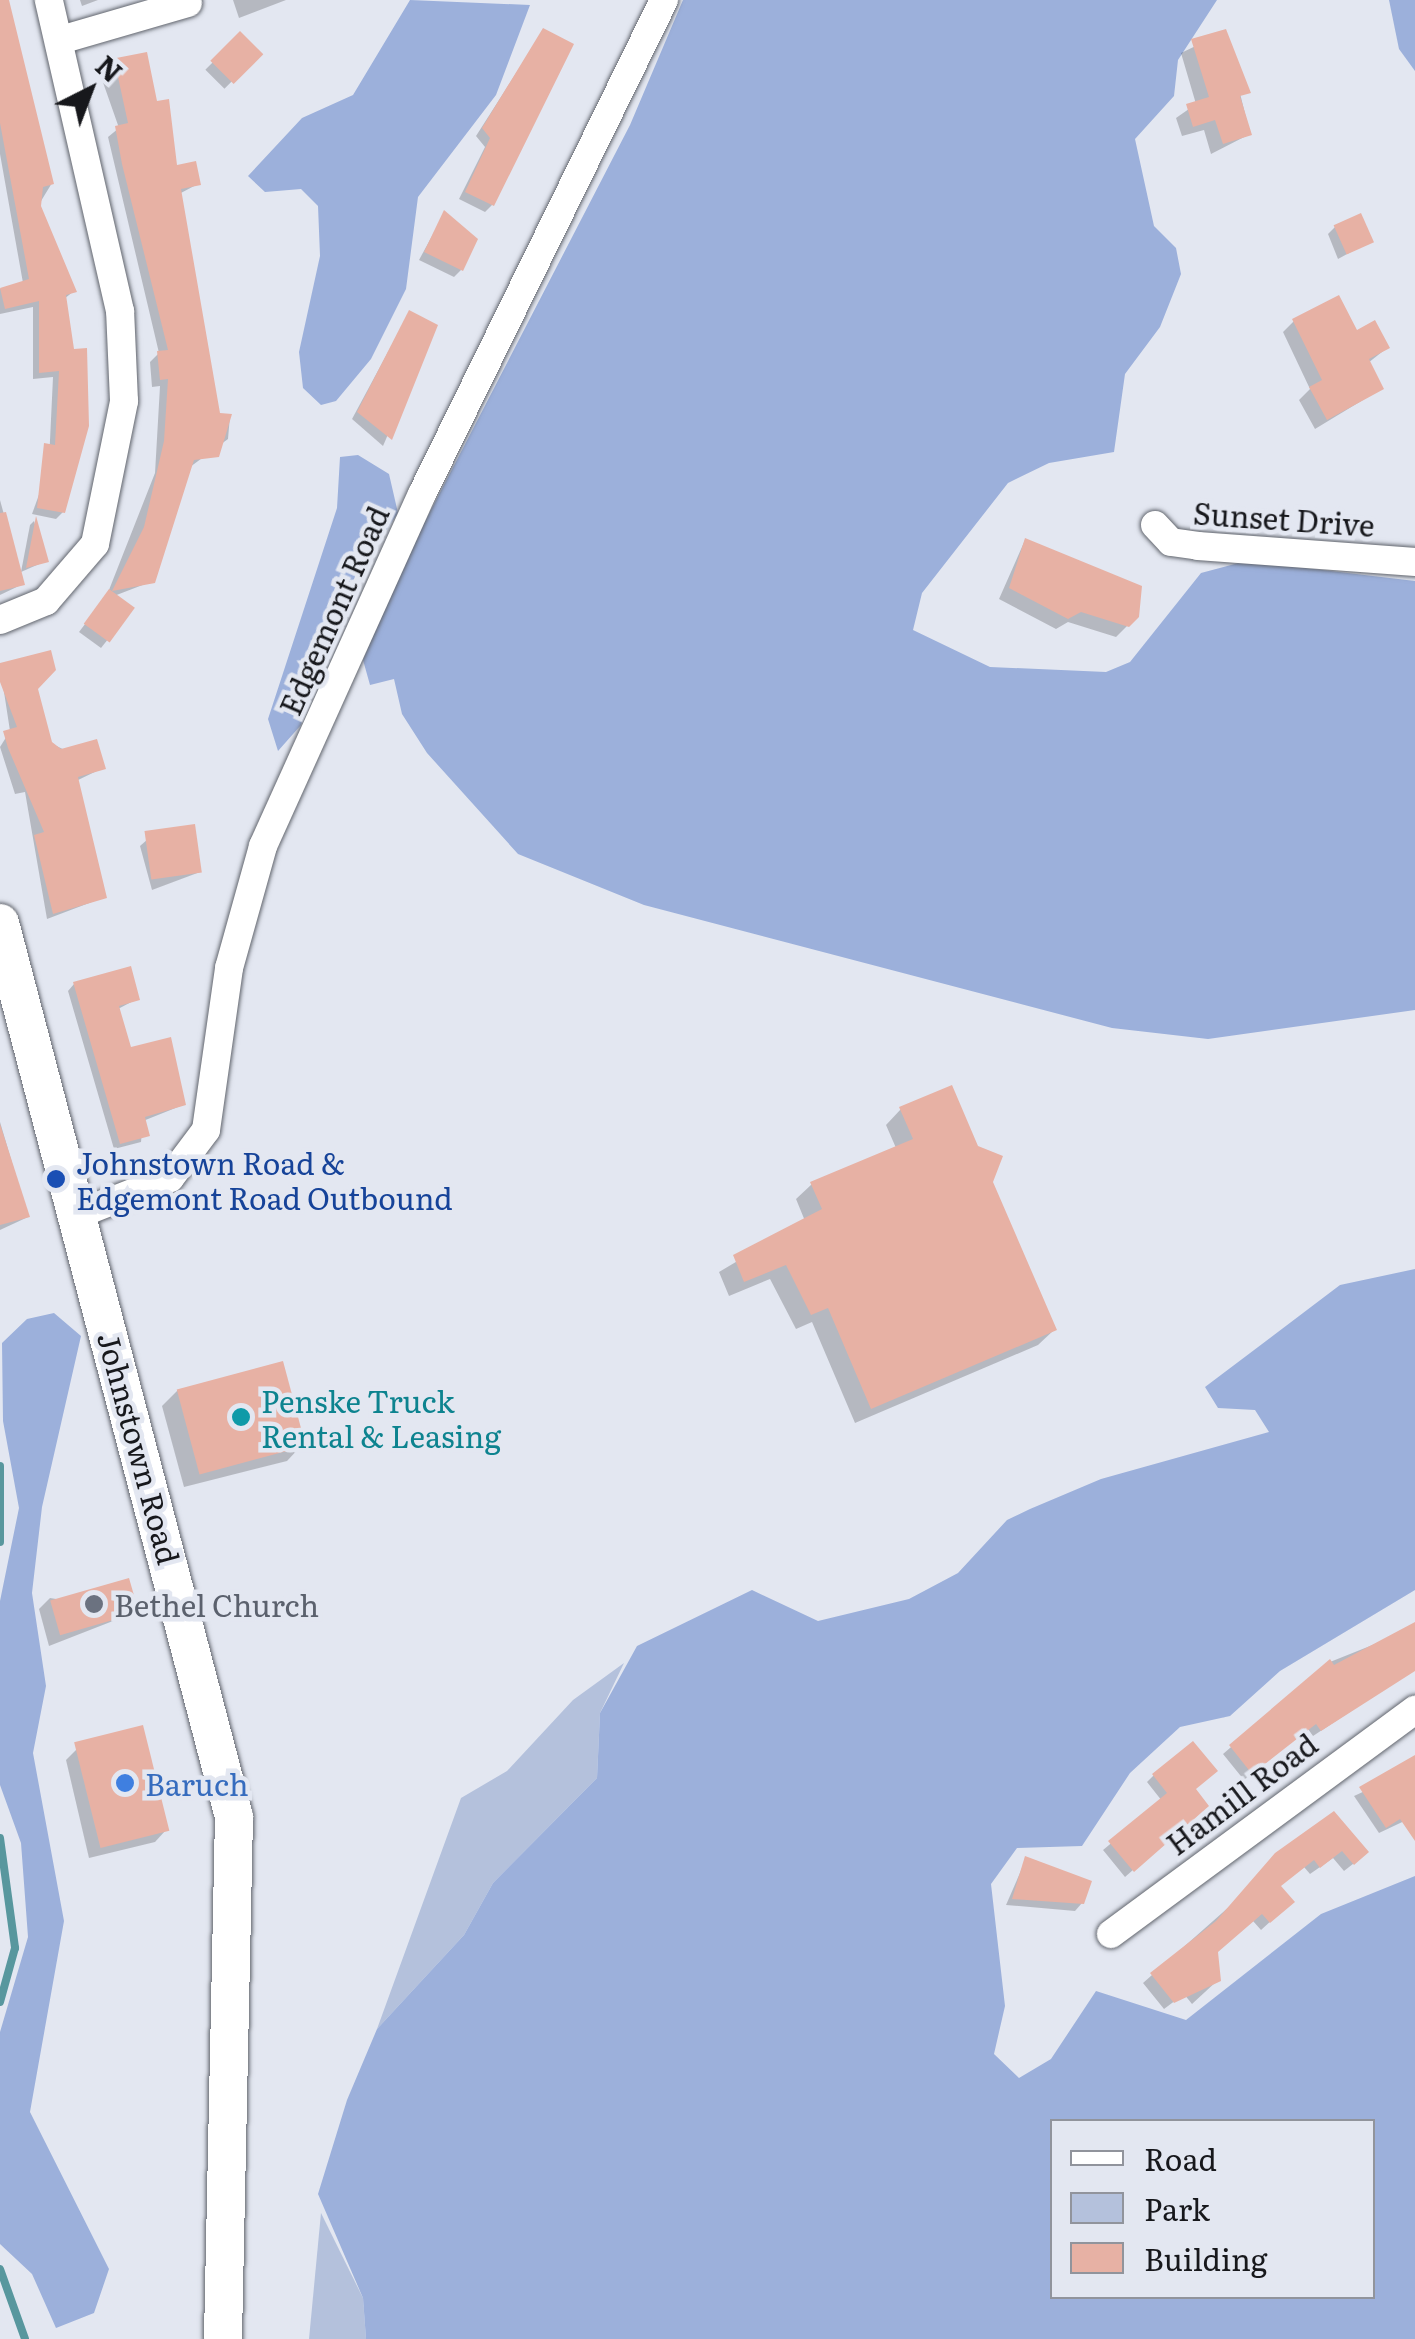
<!DOCTYPE html>
<style>
body{margin:0}
#map{position:relative;width:1415px;height:2339px;overflow:hidden;background:#e3e7f1;font-family:Literata,serif}
div>[style]{position:absolute}
[style*='--x']{left:calc(var(--x)*1px);top:calc(var(--y)*1px);width:calc(var(--w)*1px);rotate:calc(var(--a)*1deg)}
.green>*{inset:0;background:#b4c1dc}
.forest>*{inset:0;background:#9cb0db}
.shadow>*{inset:0;background:#0003;transform-origin:0 0}
.stream>*{height:8px;margin:-4px;padding:0 4px;transform-origin:4px;border-radius:4px;background:#58979e}
.building>*{inset:0;background:#e7b1a4;transform-origin:0 0}
.roads{filter:drop-shadow(0 0 2px #61656d) drop-shadow(0 0 2px #61656d)}
.street>*{height:28px;margin:-14px;padding:0 14px;transform-origin:14px;border-radius:14px;background:#fff}
.secondary>*{height:38px;margin:-19px;padding:0 19px;transform-origin:19px;border-radius:19px;background:#fff}
.dots>*{width:28px;height:28px;translate:-50% -50%;box-sizing:border-box;border:5px solid #e3e7f1;border-radius:50%}
span{translate:-50% -50%;white-space:nowrap;text-align:center;line-height:1.15;-webkit-text-stroke:9px #e3e7f1;paint-order:stroke}
.street-label{font-size:30px;color:#17181c}
.transit-label{font-size:30px;color:#164399}
.left{translate:0 -50%;text-align:left}
.culture-label{font-size:30px;color:#0d838f}
.worship-label{font-size:30px;color:#5b616d}
.shop-label{font-size:30px;color:#366cbe}
.legend{position:absolute;left:1050px;top:2119px;width:325px;height:180px;box-sizing:border-box;background:#e3e7f1;border:2px solid #91949c;margin:0;padding:12px 18px;list-style:none;font-size:30px;color:#17181c}
.legend li{display:flex;align-items:center;gap:20px;height:50px}
.legend b{width:50px;border:2px solid #91949c}
.north{position:absolute;left:40px;top:40px;width:100px;height:100px;-webkit-text-stroke:8px #e3e7f1;paint-order:stroke;rotate:42deg;font-size:28px;font-weight:700;line-height:40px;text-align:center;color:#17181c}
.north::after{content:'';display:block;margin:auto;width:35px;height:45px;background:#17181c;clip-path:polygon(50% 0,100% 100%,50% 72%,0 100%)}
</style>
<div id="map">
<div class="green">
<i style="clip-path:polygon(624px 1663px,600px 1713px,597px 1778px,493px 1883px,464px 1935px,377px 2029px,461px 1798px,507px 1771px,573px 1700px)"></i>
<i style="clip-path:polygon(321px 2213px,363px 2298px,366px 2339px,309px 2339px)"></i>
</div>
<div class="forest">
<i style="clip-path:polygon(410px 0,530px 5px,496px 95px,418px 197px,406px 289px,371px 359px,336px 401px,321px 405px,303px 388px,299px 352px,320px 256px,318px 206px,301px 189px,265px 192px,248px 176px,302px 118px,353px 95px)"></i>
<i style="clip-path:polygon(683px 0,1217px 0,1178px 60px,1174px 96px,1135px 139px,1154px 226px,1176px 248px,1181px 274px,1160px 327px,1125px 374px,1114px 452px,1049px 463px,1008px 483px,922px 593px,913px 630px,990px 667px,1106px 672px,1130px 662px,1201px 573px,1246px 561px,1415px 581px,1415px 1010px,1208px 1039px,1112px 1028px,644px 905px,518px 854px,427px 753px,402px 714px,394px 679px,370px 685px,363px 660px,401px 568px,630px 125px)"></i>
<i style="clip-path:polygon(1389px 0,1415px 0,1415px 71px,1399px 49px)"></i>
<i style="clip-path:polygon(358px 455px,389px 474px,398px 513px,356px 574px,301px 725px,278px 751px,268px 719px,337px 508px,340px 457px)"></i>
<i style="clip-path:polygon(evenodd,1415px 1269px,1415px 1590px,1280px 1671px,1230px 1716px,1180px 1727px,1130px 1773px,1082px 1846px,1017px 1848px,991px 1884px,1005px 2006px,994px 2054px,1019px 2078px,1051px 2059px,1096px 1991px,1186px 2020px,1321px 1914px,1415px 1876px,1415px 2339px,366px 2339px,363px 2298px,318px 2194px,347px 2100px,377px 2029px,464px 1935px,493px 1883px,597px 1778px,600px 1713px,637px 1646px,752px 1590px,818px 1621px,909px 1599px,958px 1573px,1007px 1520px,1030px 1509px,1101px 1479px,1269px 1432px,1255px 1410px,1218px 1408px,1205px 1387px,1340px 1285px,1415px 1269px,1052px 2122px,1372px 2122px,1372px 2296px,1052px 2296px,1052px 2122px)"></i>
<i style="clip-path:polygon(54px 1313px,81px 1336px,42px 1507px,32px 1593px,46px 1686px,33px 1753px,64px 1921px,30px 2112px,109px 2269px,94px 2313px,56px 2328px,32px 2274px,0 2244px,0 2032px,28px 1937px,21px 1843px,0 1785px,0 1601px,19px 1508px,3px 1421px,2px 1343px,27px 1319px)"></i>
</div>
<div class="shadow">
<i style="clip-path:polygon(80px 0,98px 0,82px 6px)"></i>
<i style="clip-path:polygon(233px 0,286px 0,239px 18px)"></i>
<i style="clip-path:polygon(0 17px,52px 183px,38px 206px,74px 291px,64px 299px,72px 352px,85px 351px,75px 458px,49px 461px,53px 377px,33px 379px,33px 307px,0 314px,0 289px,23px 283px,0 154px)"></i>
<i style="clip-path:polygon(543px 31px,492px 205px,485px 212px,459px 199px,485px 147px,476px 136px)"></i>
<i style="clip-path:polygon(1225px 32px,1250px 134px,1211px 154px,1204px 130px,1182px 136px,1176px 118px,1196px 104px,1181px 53px)"></i>
<i style="left:240px;top:35px;width:27px;height:49px;rotate:45deg"></i>
<i style="clip-path:polygon(108px 62px,155px 104px,175px 168px,198px 184px,179px 194px,218px 416px,230px 416px,228px 439px,190px 467px,153px 581px,114px 596px,132px 609px,101px 648px,79px 632px,107px 595px,155px 473px,160px 386px,152px 387px,150px 362px,159px 353px,108px 137px,119px 128px,99px 71px)"></i>
<i style="clip-path:polygon(444px 214px,461px 270px,454px 277px,419px 260px)"></i>
<i style="clip-path:polygon(1335px 227px,1371px 241px,1338px 259px,1328px 234px)"></i>
<i style="clip-path:polygon(409px 313px,435px 326px,383px 446px,352px 419px)"></i>
<i style="clip-path:polygon(1294px 321px,1387px 348px,1368px 363px,1381px 389px,1315px 429px,1299px 400px,1310px 389px,1283px 332px)"></i>
<i style="clip-path:polygon(45px 478px,63px 512px,56px 519px,32px 514px)"></i>
<i style="clip-path:polygon(0 500px,23px 584px,0 595px)"></i>
<i style="clip-path:polygon(34px 521px,46px 561px,21px 572px,30px 525px)"></i>
<i style="clip-path:polygon(1025px 540px,1127px 626px,1116px 637px,1068px 622px,1056px 629px,999px 599px)"></i>
<i style="clip-path:polygon(0 666px,36px 689px,50px 743px,103px 768px,76px 781px,105px 897px,47px 919px,25px 792px,15px 794px,0 747px,10px 731px)"></i>
<i style="clip-path:polygon(148px 839px,200px 872px,152px 890px,140px 846px)"></i>
<i style="clip-path:polygon(74px 984px,137px 999px,118px 1009px,129px 1051px,183px 1105px,143px 1121px,141px 1142px,114px 1149px,68px 991px)"></i>
<i style="clip-path:polygon(901px 1109px,1054px 1330px,1038px 1345px,855px 1423px,812px 1322px,796px 1329px,770px 1279px,729px 1296px,719px 1272px,805px 1221px,796px 1199px,812px 1184px,896px 1148px,886px 1125px)"></i>
<i style="clip-path:polygon(0 1122px,28px 1217px,0 1230px)"></i>
<i style="clip-path:polygon(178px 1390px,302px 1445px,287px 1461px,184px 1487px,162px 1406px)"></i>
<i style="clip-path:polygon(50px 1598px,136px 1612px,49px 1646px,39px 1609px)"></i>
<i style="clip-path:polygon(1415px 1628px,1415px 1669px,1313px 1736px,1308px 1729px,1244px 1780px,1223px 1754px,1330px 1662px)"></i>
<i style="clip-path:polygon(77px 1749px,166px 1830px,155px 1842px,89px 1858px,66px 1760px)"></i>
<i style="clip-path:polygon(1415px 1768px,1415px 1816px,1379px 1833px,1354px 1796px)"></i>
<i style="clip-path:polygon(1154px 1775px,1193px 1789px,1199px 1812px,1125px 1877px,1103px 1850px,1162px 1801px,1147px 1782px)"></i>
<i style="clip-path:polygon(1334px 1814px,1358px 1860px,1344px 1871px,1333px 1858px,1310px 1874px,1304px 1867px,1278px 1887px,1283px 1910px,1261px 1930px,1253px 1921px,1216px 1952px,1218px 1980px,1192px 2004px,1184px 1994px,1164px 2009px,1143px 1983px)"></i>
<i style="clip-path:polygon(1026px 1859px,1082px 1903px,1075px 1911px,1006px 1905px)"></i>
</div>
<div class="stream">
<i style="--x:0;--y:1466;--w:76;--a:90"></i>
<i style="--x:0;--y:1838;--w:111;--a:82.2"></i>
<i style="--x:15;--y:1948;--w:56;--a:105.5"></i>
<i style="--x:0;--y:2269;--w:74;--a:70.3"></i>
</div>
<div class="building">
<i style="clip-path:polygon(0 0,9px 0,54px 184px,43px 187px,41px 206px,77px 292px,66px 295px,74px 349px,87px 348px,89px 426px,65px 513px,37px 508px,44px 443px,55px 445px,59px 371px,39px 373px,39px 301px,5px 309px,0 288px,29px 279px,0 123px)"></i>
<i style="clip-path:polygon(543px 28px,574px 44px,494px 206px,465px 192px,490px 138px,482px 128px)"></i>
<i style="clip-path:polygon(1226px 29px,1251px 93px,1240px 96px,1252px 135px,1223px 144px,1215px 120px,1193px 127px,1186px 104px,1209px 97px,1191px 39px)"></i>
<i style="left:240px;top:31px;width:33px;height:42px;rotate:45deg"></i>
<i style="clip-path:polygon(147px 52px,157px 101px,169px 99px,177px 165px,196px 161px,201px 185px,181px 189px,220px 413px,232px 414px,219px 457px,194px 460px,155px 583px,112px 591px,144px 527px,164px 441px,168px 379px,160px 380px,157px 351px,168px 350px,122px 164px,115px 126px,128px 123px,118px 77px,110px 78px,106px 60px)"></i>
<i style="clip-path:polygon(444px 210px,478px 239px,463px 271px,424px 252px)"></i>
<i style="left:1361px;top:213px;width:32px;height:30px;rotate:66deg"></i>
<i style="clip-path:polygon(1339px 295px,1357px 330px,1375px 320px,1390px 348px,1369px 359px,1384px 389px,1327px 420px,1309px 387px,1322px 380px,1292px 319px)"></i>
<i style="clip-path:polygon(409px 310px,438px 325px,392px 440px,357px 412px)"></i>
<i style="clip-path:polygon(6px 512px,25px 585px,0 591px,0 513px)"></i>
<i style="clip-path:polygon(36px 516px,49px 562px,26px 568px)"></i>
<i style="clip-path:polygon(1025px 538px,1142px 586px,1139px 617px,1129px 627px,1081px 612px,1068px 619px,1009px 588px)"></i>
<i style="left:109px;top:589px;width:32px;height:43px;rotate:36deg"></i>
<i style="clip-path:polygon(51px 650px,56px 670px,38px 689px,52px 742px,61px 749px,97px 739px,106px 769px,78px 777px,107px 898px,53px 914px,34px 835px,44px 832px,8px 748px,3px 731px,17px 727px,0 682px,0 663px)"></i>
<i style="left:195px;top:824px;width:49px;height:51px;rotate:82deg"></i>
<i style="clip-path:polygon(131px 966px,140px 1000px,119px 1006px,131px 1047px,171px 1037px,186px 1105px,145px 1117px,150px 1136px,120px 1144px,73px 982px)"></i>
<i style="clip-path:polygon(952px 1085px,978px 1146px,1003px 1156px,993px 1182px,1057px 1330px,871px 1409px,828px 1308px,811px 1315px,786px 1265px,744px 1282px,733px 1255px,822px 1209px,810px 1182px,913px 1139px,899px 1107px)"></i>
<i style="clip-path:polygon(0 1124px,30px 1217px,0 1225px)"></i>
<i style="left:283px;top:1361px;width:88px;height:110px;rotate:75deg"></i>
<i style="left:129px;top:1578px;width:36px;height:82px;rotate:74deg"></i>
<i style="clip-path:polygon(1415px 1622px,1415px 1671px,1321px 1731px,1316px 1724px,1252px 1774px,1229px 1745px,1330px 1659px,1334px 1665px)"></i>
<i style="left:143px;top:1725px;width:109px;height:71px;rotate:76deg"></i>
<i style="clip-path:polygon(1193px 1741px,1218px 1771px,1196px 1789px,1209px 1806px,1134px 1872px,1108px 1841px,1167px 1793px,1152px 1774px)"></i>
<i style="clip-path:polygon(1415px 1755px,1415px 1841px,1400px 1819px,1386px 1828px,1359px 1787px)"></i>
<i style="clip-path:polygon(1334px 1811px,1369px 1852px,1354px 1865px,1342px 1851px,1320px 1868px,1314px 1860px,1281px 1886px,1295px 1902px,1270px 1923px,1262px 1914px,1218px 1952px,1221px 1981px,1174px 2003px,1150px 1973px,1216px 1921px,1275px 1853px)"></i>
<i style="clip-path:polygon(1025px 1856px,1092px 1881px,1084px 1904px,1012px 1899px)"></i>
</div>
<div class="roads">
<div class="street">
<i style="--x:64;--y:39;--w:129;--a:-16.2"></i>
<i style="--x:1155;--y:525;--w:23;--a:47"></i>
<i style="--x:1171;--y:542;--w:27;--a:8"></i>
<i style="--x:1198;--y:546;--w:218;--a:4.2"></i>
<i style="--x:0;--y:620;--w:50;--a:-22.4"></i>
<i style="--x:46;--y:601;--w:75;--a:-49.3"></i>
<i style="--x:95;--y:544;--w:146;--a:-78.5"></i>
<i style="--x:124;--y:401;--w:90;--a:-92.5"></i>
<i style="--x:120;--y:311;--w:319;--a:-102.9"></i>
<i style="--x:79;--y:1214;--w:98;--a:-21.6"></i>
<i style="--x:170;--y:1178;--w:60;--a:-53.1"></i>
<i style="--x:206;--y:1130;--w:164;--a:-81.9"></i>
<i style="--x:229;--y:968;--w:127;--a:-74.4"></i>
<i style="--x:263;--y:846;--w:386;--a:-65.7"></i>
<i style="--x:422;--y:494;--w:550;--a:-63.9"></i>
<i style="--x:1111;--y:1934;--w:378;--a:-36.4"></i>
</div>
<div class="secondary">
<i style="--x:0;--y:923;--w:924;--a:75.33"></i>
<i style="--x:234;--y:1817;--w:522;--a:91.21"></i>
</div>
</div>
<div class="dots">
<i style="left:56px;top:1179px;background:#1a4fb4"></i>
<i style="left:241px;top:1417px;background:#0f9aa8"></i>
<i style="left:94px;top:1604px;background:#6b7280"></i>
<i style="left:125px;top:1783px;background:#3f7fe0"></i>
</div>
<div class="street-label">
<span style="left:1284px;top:518px;rotate:4deg">Sunset Drive</span>
<span style="left:333px;top:610px;rotate:-66deg">Edgemont Road</span>
<span style="left:140px;top:1448px;rotate:75deg">Johnstown Road</span>
<span style="left:1241px;top:1793px;rotate:-37deg">Hamill Road</span>
</div>
<div class="transit-label">
<span class="left" style="left:76px;top:1179px">Johnstown Road &amp;<br>Edgemont Road Outbound</span>
</div>
<div class="culture-label">
<span class="left" style="left:261px;top:1417px">Penske Truck<br>Rental &amp; Leasing</span>
</div>
<div class="worship-label">
<span class="left" style="left:114px;top:1604px">Bethel Church</span>
</div>
<div class="shop-label">
<span class="left" style="left:145px;top:1783px">Baruch</span>
</div>
<ul class="legend">
<li><b style="height:12px;background:#fff"></b>Road</li>
<li><b style="height:28px;background:#b4c1dc"></b>Park</li>
<li><b style="height:28px;background:#e7b1a4"></b>Building</li>
</ul>
<div class="north">N</div>
</div>
